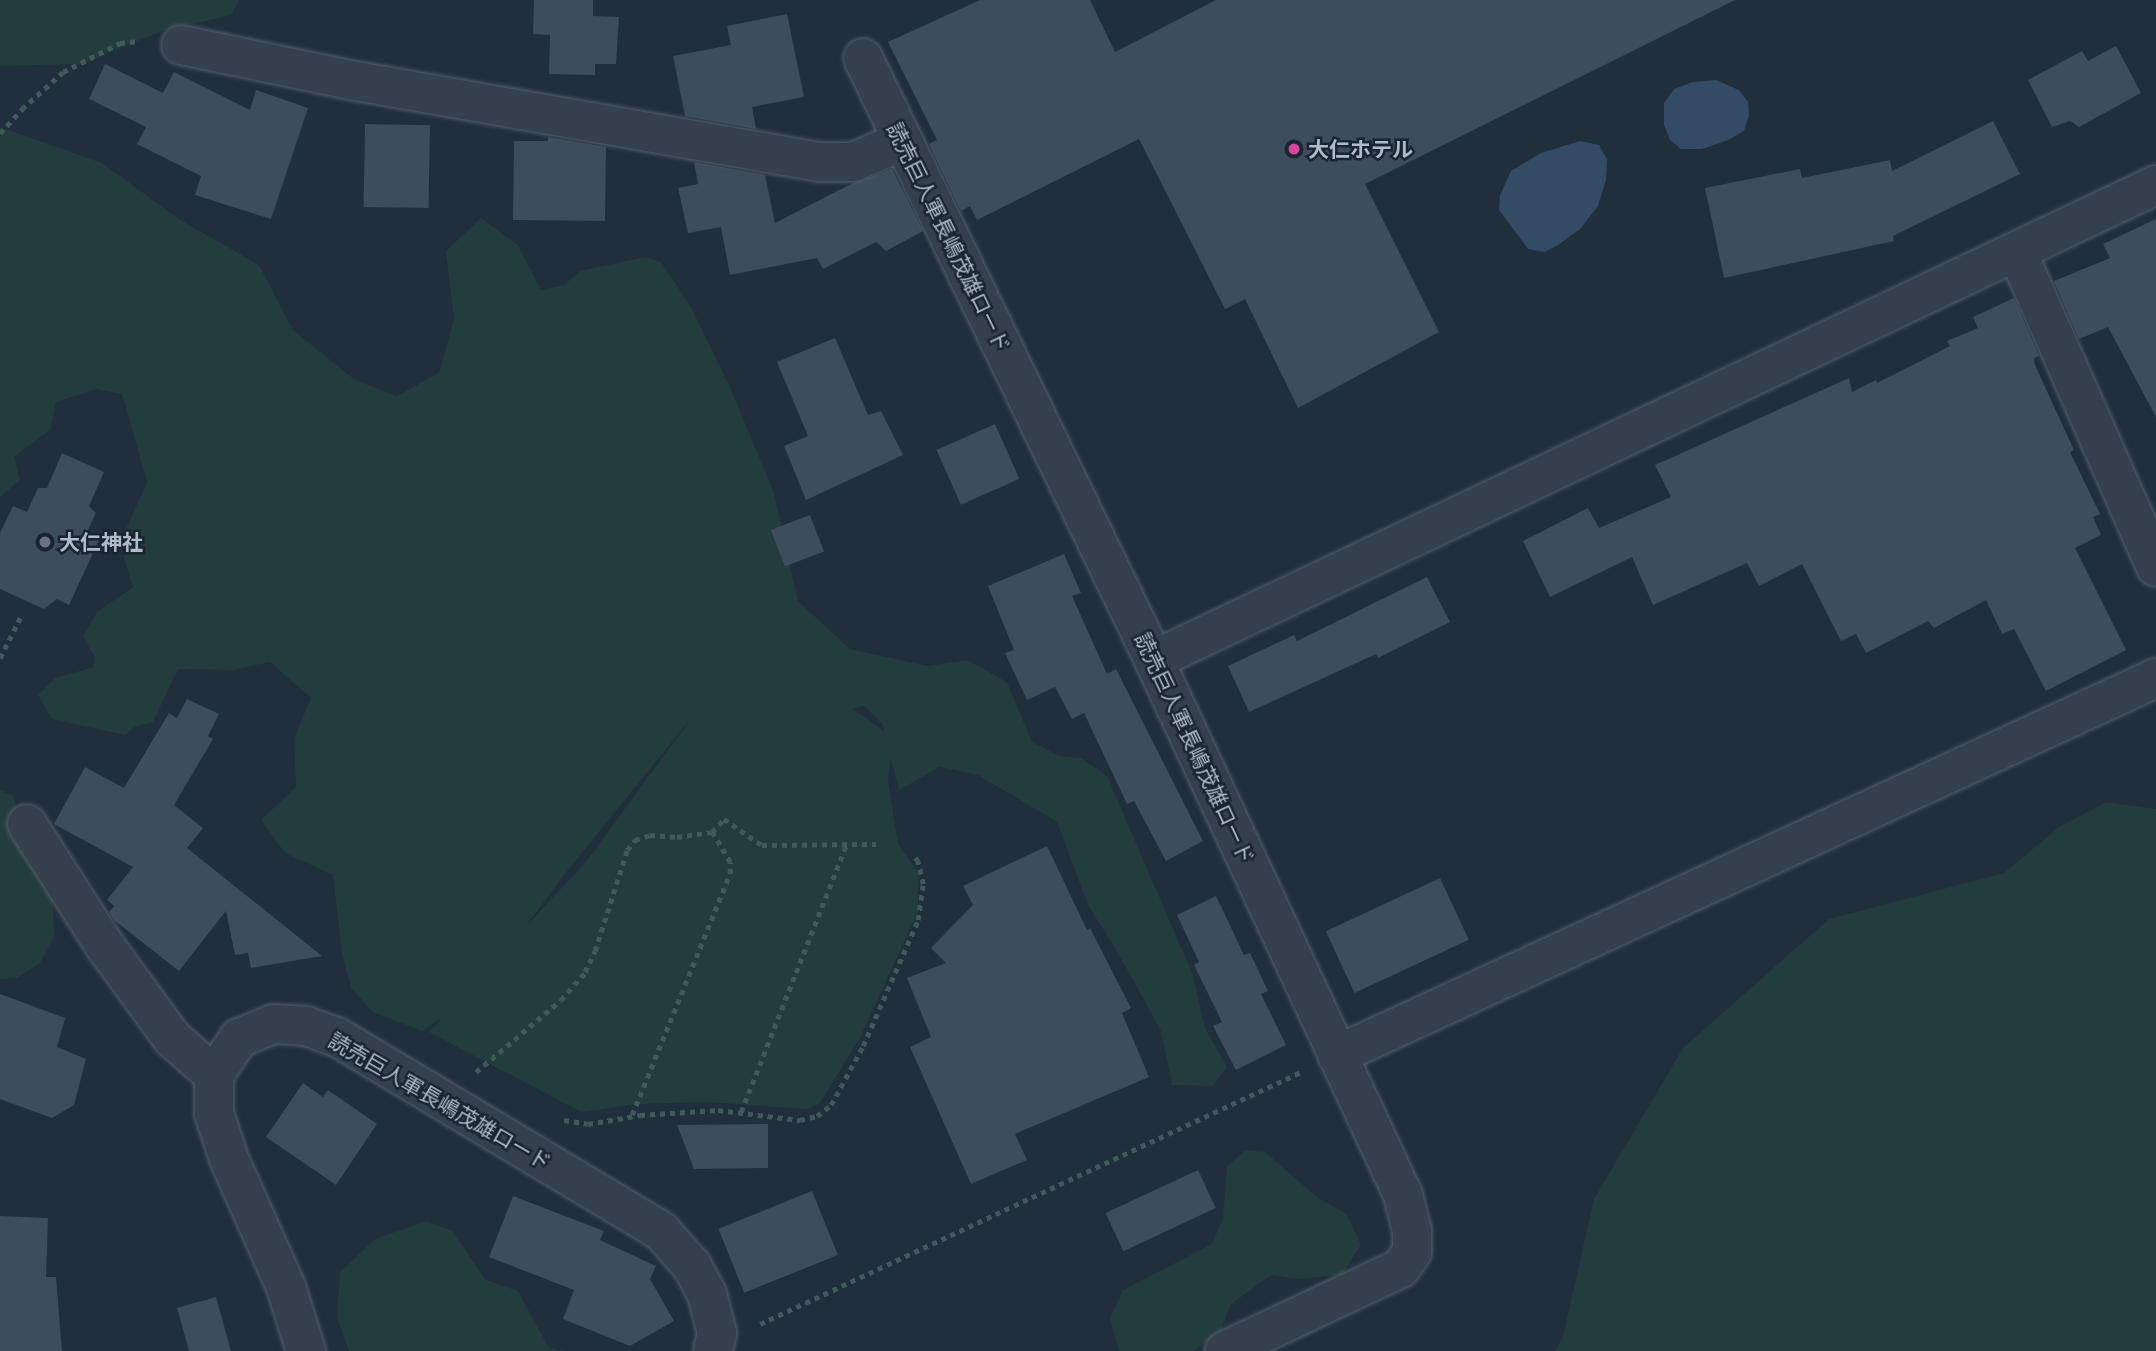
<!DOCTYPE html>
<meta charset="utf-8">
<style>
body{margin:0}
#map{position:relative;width:2156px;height:1351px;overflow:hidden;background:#212e3c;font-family:"Noto Sans","Noto Sans JP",sans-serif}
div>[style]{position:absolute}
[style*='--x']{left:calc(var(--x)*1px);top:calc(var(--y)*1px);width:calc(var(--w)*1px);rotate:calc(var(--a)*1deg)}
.green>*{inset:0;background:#233c3d}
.water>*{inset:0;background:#344b65}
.building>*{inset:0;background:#3d4d5c;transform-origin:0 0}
.path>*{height:4.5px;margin-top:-2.25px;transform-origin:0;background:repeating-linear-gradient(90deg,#41595b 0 5px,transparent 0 10px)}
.roads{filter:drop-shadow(0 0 2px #535e6a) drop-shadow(0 0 2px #535e6a)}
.minor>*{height:38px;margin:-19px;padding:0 19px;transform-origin:19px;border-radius:19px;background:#35404c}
.dots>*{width:19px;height:19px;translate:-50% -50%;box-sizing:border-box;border:4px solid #1a2531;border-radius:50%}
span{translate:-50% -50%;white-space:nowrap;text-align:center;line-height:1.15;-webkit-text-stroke:5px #1a2531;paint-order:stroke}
.poi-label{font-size:21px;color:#b0bbc8;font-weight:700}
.left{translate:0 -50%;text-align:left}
.street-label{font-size:21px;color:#b0bbc8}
</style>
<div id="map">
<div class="green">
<i style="clip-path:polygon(0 0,239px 0,231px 15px,162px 31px,81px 64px,0 66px)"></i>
<i style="clip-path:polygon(evenodd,0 127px,102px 163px,179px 219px,259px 265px,293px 330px,355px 380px,397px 396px,439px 373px,454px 319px,446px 251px,481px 218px,518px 245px,541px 290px,564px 285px,580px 271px,645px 257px,661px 262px,691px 307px,729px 385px,774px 493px,798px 601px,850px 649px,928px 666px,967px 660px,1007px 682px,1032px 742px,1060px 756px,1081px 758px,1107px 776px,1193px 975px,1205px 1028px,1227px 1067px,1212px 1086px,1172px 1085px,1161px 1031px,1117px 951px,1088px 905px,1057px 822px,978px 775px,940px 767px,899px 790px,891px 759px,888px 780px,898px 844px,918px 872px,918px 911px,860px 1038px,820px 1103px,807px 1109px,706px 1102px,638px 1104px,581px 1112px,429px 1032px,442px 1018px,422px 1031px,373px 1012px,351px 988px,342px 954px,333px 875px,285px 853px,261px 820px,296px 787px,294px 738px,311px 698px,270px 662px,234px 670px,178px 669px,153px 722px,134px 727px,125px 735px,52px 719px,38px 695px,55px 678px,94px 667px,94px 656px,83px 636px,97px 612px,133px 587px,124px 558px,123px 536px,147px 482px,122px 394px,97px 389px,56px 402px,50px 430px,14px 457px,20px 480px,0 497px,0 127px,864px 706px,882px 723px,884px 731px,853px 709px,864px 706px,0 127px,693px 716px,585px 863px,525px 927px,568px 870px,693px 716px)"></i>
<i style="clip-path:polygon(0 790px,13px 796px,20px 821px,53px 899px,54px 937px,40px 963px,17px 978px,0 979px)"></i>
<i style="clip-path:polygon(2106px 802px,2156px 809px,2156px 1351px,1555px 1351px,1563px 1336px,1594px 1199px,1683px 1048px,1829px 919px,2004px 873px,2059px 827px)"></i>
<i style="clip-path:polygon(1246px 1150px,1265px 1152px,1318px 1198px,1346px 1213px,1361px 1245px,1342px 1275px,1300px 1279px,1271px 1275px,1230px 1305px,1221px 1331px,1193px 1351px,1119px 1351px,1110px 1318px,1123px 1290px,1212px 1244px,1223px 1218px,1227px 1166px)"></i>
<i style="clip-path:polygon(427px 1221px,452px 1231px,486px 1280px,518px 1291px,549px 1348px,564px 1351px,349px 1351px,337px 1318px,340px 1272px,375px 1239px)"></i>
</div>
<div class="water">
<i style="clip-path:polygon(1716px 80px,1739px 90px,1748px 102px,1749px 115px,1744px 131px,1728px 140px,1702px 149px,1681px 149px,1670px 140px,1664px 125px,1664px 103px,1674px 89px,1693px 82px)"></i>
<i style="clip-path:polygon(1580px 141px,1599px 145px,1607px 159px,1606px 180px,1598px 206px,1580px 229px,1558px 245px,1545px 252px,1528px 249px,1499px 210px,1500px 195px,1511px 171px,1541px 153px)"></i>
</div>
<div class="building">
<i style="clip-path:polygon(534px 0,593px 0,593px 16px,619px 17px,616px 64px,595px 64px,595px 75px,549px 74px,550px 35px,533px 34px)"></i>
<i style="clip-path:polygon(980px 0,1090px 0,1115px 52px,1216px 0,1735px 0,1365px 184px,1439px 332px,1298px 408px,1245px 299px,1225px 309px,1139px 139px,977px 220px,970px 206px,961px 211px,929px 144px,937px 140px,888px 42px)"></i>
<i style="clip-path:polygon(787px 14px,804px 97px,752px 107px,756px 129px,685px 116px,673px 56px,731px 45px,727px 26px)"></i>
<i style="clip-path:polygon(2116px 46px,2141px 93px,2079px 127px,2070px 121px,2052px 127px,2028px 80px,2082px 51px,2088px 61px)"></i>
<i style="clip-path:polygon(105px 64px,163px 93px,174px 72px,250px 110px,256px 90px,308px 108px,271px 219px,195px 195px,201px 176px,137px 144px,146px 127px,89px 99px)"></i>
<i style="clip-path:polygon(1993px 121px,2020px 174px,1893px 236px,1894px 241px,1724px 278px,1705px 188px,1800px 169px,1802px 178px,1890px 160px,1892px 171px)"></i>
<i style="left:365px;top:124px;width:65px;height:83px;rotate:1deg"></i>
<i style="clip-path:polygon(548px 137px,606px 147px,605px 221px,513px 220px,514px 141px,548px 141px)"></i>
<i style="clip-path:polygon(694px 162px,765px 175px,775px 223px,851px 184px,892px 169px,923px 231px,886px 251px,876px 242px,823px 269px,817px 258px,730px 275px,721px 227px,688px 233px,678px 188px,698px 184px)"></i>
<i style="clip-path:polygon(2156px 219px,2156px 417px,2108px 327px,2079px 339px,2054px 281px,2110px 258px,2103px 244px)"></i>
<i style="clip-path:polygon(2014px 298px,2039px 356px,2034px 358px,2035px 365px,2074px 450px,2070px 452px,2100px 514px,2093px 517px,2101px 535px,2075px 548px,2126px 650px,2046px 691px,2014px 629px,2002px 634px,1986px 600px,1934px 628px,1928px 621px,1866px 653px,1856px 634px,1841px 641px,1802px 564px,1759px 586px,1747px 563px,1653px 605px,1632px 557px,1550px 597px,1523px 541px,1588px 508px,1599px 528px,1671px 497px,1655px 465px,1849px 378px,1852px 392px,1876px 380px,1877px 383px,1950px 346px,1947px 341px,1978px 328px,1973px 317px)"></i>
<i style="clip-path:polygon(835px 338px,868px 415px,881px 411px,903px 455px,806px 500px,784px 446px,808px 436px,777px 362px)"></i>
<i style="left:995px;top:424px;width:60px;height:64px;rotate:66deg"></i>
<i style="clip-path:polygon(62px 453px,104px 472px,89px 506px,96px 513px,87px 532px,100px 538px,69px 605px,57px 599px,44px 609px,0 589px,0 533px,13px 506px,27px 512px,38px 488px,47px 488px)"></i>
<i style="left:810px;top:515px;width:39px;height:42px;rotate:69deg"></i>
<i style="clip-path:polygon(1064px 554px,1081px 593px,1072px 596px,1107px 674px,1116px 669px,1203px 841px,1166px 861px,1134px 801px,1127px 804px,1084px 713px,1072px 719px,1055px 687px,1027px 700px,1005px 653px,1014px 650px,988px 586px)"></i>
<i style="clip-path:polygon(1427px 577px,1450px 622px,1378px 658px,1376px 654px,1249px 712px,1228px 666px,1294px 635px,1297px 641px)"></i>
<i style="clip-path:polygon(187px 699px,219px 714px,208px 736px,213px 739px,174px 805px,203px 828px,187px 848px,322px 956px,251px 968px,248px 953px,235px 955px,226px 911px,179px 971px,114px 920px,109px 912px,114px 906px,107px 900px,133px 867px,54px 824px,85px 767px,124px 788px,169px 713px,177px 718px)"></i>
<i style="clip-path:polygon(1047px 846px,1087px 930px,1090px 928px,1131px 1008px,1122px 1013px,1149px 1077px,1015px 1134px,1027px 1160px,971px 1184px,910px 1047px,931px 1037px,907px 978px,946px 963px,931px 948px,973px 905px,963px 886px)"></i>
<i style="left:1440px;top:878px;width:68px;height:126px;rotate:65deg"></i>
<i style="clip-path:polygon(1216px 896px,1244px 955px,1250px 953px,1268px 991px,1261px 994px,1286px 1045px,1236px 1070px,1213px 1026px,1222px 1022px,1194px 965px,1199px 962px,1177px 915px)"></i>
<i style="clip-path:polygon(0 994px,65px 1018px,57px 1047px,86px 1059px,74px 1105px,52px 1118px,0 1099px)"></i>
<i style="clip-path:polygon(303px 1083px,323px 1097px,328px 1090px,377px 1124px,336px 1185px,266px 1137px)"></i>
<i style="clip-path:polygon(768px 1124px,768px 1168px,694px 1169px,677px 1125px)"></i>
<i style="left:1198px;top:1170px;width:42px;height:102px;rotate:65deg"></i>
<i style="left:812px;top:1191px;width:69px;height:101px;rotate:68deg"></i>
<i style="clip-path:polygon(513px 1196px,604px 1231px,600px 1240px,656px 1266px,650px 1279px,674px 1321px,630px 1346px,563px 1319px,574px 1290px,489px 1257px)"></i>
<i style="clip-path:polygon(0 1216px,48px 1218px,46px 1277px,56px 1277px,62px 1351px,0 1351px)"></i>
<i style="clip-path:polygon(216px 1297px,231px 1351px,189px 1351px,177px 1308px)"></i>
</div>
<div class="path">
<i style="--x:0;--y:133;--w:33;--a:-47"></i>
<i style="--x:22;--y:109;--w:55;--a:-42.1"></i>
<i style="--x:63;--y:72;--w:64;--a:-27"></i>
<i style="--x:120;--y:43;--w:19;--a:-6"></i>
<i style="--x:0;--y:658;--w:45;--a:-63.4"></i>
<i style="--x:476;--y:1072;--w:111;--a:-40.3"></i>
<i style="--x:561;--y:1000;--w:37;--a:-49"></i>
<i style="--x:585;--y:972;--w:23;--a:-65"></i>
<i style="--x:595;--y:951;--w:106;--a:-72.4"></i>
<i style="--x:627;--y:850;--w:13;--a:-51"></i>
<i style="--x:635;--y:840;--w:16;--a:-18"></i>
<i style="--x:650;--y:835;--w:27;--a:4"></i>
<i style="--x:677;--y:837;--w:35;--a:-8"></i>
<i style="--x:712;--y:832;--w:18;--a:-47"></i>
<i style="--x:724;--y:819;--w:46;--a:34.4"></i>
<i style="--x:762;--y:845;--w:114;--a:-0.5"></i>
<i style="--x:741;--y:1112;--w:287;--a:-68.5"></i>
<i style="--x:632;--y:1115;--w:260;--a:-67.9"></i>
<i style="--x:730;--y:874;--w:12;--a:-90"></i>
<i style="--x:730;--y:862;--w:35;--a:-121"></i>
<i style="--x:564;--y:1120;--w:24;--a:9"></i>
<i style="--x:588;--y:1124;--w:53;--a:-9.8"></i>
<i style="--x:640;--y:1115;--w:78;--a:-3.7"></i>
<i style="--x:718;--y:1110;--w:83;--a:7"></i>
<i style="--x:800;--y:1120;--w:17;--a:-13"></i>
<i style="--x:817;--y:1116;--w:18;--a:-38"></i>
<i style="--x:831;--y:1105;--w:67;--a:-61.5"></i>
<i style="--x:863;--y:1046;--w:137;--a:-66.4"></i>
<i style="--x:918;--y:920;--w:36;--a:-82"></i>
<i style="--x:923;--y:884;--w:23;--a:-103"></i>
<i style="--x:918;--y:862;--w:9;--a:-126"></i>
<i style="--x:760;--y:1324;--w:597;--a:-24.98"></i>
</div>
<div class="roads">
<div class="minor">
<i style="--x:181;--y:45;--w:173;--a:11.7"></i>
<i style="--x:350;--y:80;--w:475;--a:9.9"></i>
<i style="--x:818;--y:162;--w:35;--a:0"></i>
<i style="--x:853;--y:162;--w:54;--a:-22.8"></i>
<i style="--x:863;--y:58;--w:669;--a:64.2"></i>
<i style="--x:1154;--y:660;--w:590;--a:65.04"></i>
<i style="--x:1403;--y:1195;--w:38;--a:76"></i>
<i style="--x:1412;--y:1232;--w:20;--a:90"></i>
<i style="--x:1412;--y:1252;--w:19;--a:125"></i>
<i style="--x:1401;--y:1268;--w:195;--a:154.8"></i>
<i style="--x:2017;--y:252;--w:344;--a:66.2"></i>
<i style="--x:1154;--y:660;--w:1109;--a:-25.36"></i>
<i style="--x:27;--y:824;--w:145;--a:57.4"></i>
<i style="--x:105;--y:946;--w:114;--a:53.9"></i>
<i style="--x:172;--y:1038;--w:56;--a:41.4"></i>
<i style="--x:1337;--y:1055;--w:902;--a:-24.72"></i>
<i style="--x:306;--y:1351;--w:67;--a:-107.4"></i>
<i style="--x:286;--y:1287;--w:140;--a:-114"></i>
<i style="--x:229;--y:1159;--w:48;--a:-108.1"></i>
<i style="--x:214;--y:1113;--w:38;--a:-90"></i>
<i style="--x:214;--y:1075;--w:45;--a:-56"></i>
<i style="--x:239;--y:1038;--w:37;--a:-22"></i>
<i style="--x:273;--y:1024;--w:33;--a:3"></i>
<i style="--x:306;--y:1026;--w:33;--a:20"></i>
<i style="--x:337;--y:1037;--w:378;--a:30.9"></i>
<i style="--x:661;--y:1231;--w:47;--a:48.5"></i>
<i style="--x:692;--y:1266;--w:32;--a:62"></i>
<i style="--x:707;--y:1294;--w:40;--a:75.6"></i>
<i style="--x:717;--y:1333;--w:18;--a:103"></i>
</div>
</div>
<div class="dots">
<i style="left:1294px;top:149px;background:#d1479c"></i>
<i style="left:45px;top:542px;background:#6b7280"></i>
</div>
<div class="poi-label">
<span class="left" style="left:1308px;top:149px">大仁ホテル</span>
<span class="left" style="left:59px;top:542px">大仁神社</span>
</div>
<div class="street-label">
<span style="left:949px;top:237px;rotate:64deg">読売巨人軍長嶋茂雄ロード</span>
<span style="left:1195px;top:748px;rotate:65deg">読売巨人軍長嶋茂雄ロード</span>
<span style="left:440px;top:1101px;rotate:30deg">読売巨人軍長嶋茂雄ロード</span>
</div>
</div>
